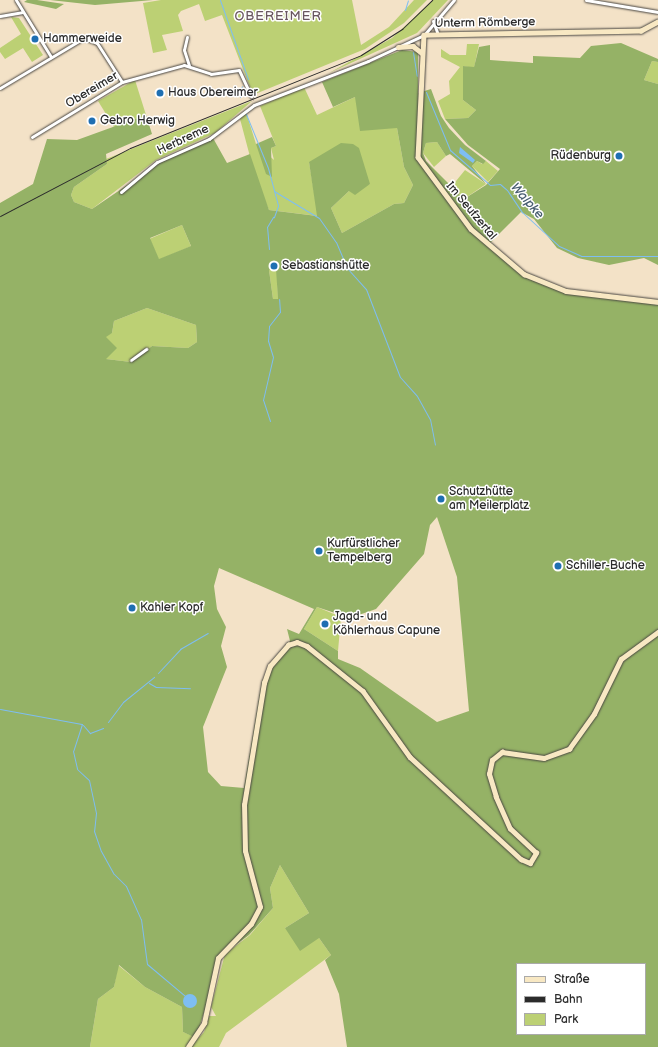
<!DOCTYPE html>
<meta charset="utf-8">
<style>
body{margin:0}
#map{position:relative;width:658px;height:1047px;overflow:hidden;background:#f3e2c7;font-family:"Balsamiq Sans",sans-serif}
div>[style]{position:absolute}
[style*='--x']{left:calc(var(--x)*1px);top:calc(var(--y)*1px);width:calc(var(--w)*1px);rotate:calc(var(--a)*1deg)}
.green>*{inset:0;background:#bcd074;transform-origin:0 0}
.forest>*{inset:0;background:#95b266}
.water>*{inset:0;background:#7ebef2}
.round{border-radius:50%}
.stream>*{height:1px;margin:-0.5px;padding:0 0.5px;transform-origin:0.5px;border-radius:0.5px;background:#7ebef2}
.street-tunnel>*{height:3px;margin-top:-1.5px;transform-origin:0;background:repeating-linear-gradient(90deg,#cbbda8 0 3px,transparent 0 4.5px)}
.roads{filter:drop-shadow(0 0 1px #494642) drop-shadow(0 0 1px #494642)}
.street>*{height:3px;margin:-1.5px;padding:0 1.5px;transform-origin:1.5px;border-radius:1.5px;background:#fff}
.secondary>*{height:4.5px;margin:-2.25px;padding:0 2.25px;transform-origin:2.25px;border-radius:2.25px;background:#f8e8c3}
.rail>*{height:1px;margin:-0.5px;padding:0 0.5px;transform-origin:0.5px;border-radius:0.5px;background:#2b2b2b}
.dots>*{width:11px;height:11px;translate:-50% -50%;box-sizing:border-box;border:2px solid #fff;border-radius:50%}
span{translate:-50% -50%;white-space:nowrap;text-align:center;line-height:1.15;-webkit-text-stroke:3px #fff;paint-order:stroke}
.street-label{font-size:12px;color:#2b2b2b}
.poi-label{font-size:12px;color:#2b2b2b}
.left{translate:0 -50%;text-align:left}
.right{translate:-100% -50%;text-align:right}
.neighbourhood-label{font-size:13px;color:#68565f;letter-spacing:1px}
.water-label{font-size:13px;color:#485e71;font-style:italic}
.legend{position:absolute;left:516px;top:963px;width:130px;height:72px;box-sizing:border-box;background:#fff;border:1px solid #aaa;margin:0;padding:5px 7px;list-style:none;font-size:12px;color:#2b2b2b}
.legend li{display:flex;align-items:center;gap:8px;height:20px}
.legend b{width:20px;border:1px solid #aaa}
</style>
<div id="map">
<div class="green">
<i style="clip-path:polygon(161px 0,352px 0,361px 45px,389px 27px,414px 0,427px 0,404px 23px,365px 49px,253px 95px,222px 15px,205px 21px,199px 4px,181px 11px,178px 15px,183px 31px,162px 35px,167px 50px,153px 53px,143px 3px)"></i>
<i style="clip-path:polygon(433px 0,448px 0,417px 33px,329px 73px,392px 38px)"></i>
<i style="clip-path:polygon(11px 17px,19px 18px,43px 55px,32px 62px,23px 48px,5px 59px,0 52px,0 48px,21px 34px)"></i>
<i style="clip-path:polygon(467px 44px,479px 44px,474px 68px,463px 66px,463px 100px,476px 110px,468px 118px,445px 119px,438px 101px,450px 94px,449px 81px,460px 67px,441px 57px,441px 49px,450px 55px,466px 55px)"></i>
<i style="clip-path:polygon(652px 61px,658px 62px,658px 84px,644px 80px)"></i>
<i style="clip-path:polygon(135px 80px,146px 115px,114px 127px,98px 101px)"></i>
<i style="clip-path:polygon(304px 87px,317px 115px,355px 97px,397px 128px,404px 167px,413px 185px,404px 203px,394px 204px,342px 233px,331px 208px,349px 191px,370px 184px,309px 162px,318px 216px,269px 210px,257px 183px,240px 119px,246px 112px,256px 144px,274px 160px,271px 148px,276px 146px,260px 106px)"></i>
<i style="clip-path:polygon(252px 101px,215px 133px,156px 160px,92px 209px,74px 202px,71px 195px,74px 187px,107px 164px,106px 159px)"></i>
<i style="clip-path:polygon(437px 142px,446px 156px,434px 167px,423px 153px,426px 143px)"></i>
<i style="clip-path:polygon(477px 161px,482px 164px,486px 161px,498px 171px,488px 182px,472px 166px)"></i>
<i style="clip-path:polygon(465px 170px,486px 184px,464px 199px,452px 186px)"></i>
<i style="left:182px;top:225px;width:23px;height:35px;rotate:67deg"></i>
<i style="clip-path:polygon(277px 269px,278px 299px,273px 299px,269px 270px)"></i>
<i style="clip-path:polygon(147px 308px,196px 325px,197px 342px,188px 348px,152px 346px,131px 362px,106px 359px,106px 334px,112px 333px,114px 321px)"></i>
<i style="clip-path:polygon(317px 607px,341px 617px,338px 651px,304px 629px)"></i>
<i style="clip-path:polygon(280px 865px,309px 913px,285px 928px,319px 938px,331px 955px,226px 1033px,219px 1047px,190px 1047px,204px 1032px,209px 1016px,216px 1016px,211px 1007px,225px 954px,250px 935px,273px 908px,270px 888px)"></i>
<i style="clip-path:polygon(118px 965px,145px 987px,182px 1007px,183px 1032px,195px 1037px,186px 1047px,90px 1047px,98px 999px,114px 987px)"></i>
</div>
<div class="forest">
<i style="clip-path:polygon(27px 0,37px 0,64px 4px,56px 9px,24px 2px)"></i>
<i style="clip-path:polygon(50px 0,153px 0,95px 5px)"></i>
<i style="clip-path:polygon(evenodd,621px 43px,658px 59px,658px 62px,652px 61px,644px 80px,658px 84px,658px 265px,644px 258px,609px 265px,578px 258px,557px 248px,534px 219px,521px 212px,489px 244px,524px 272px,567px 290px,658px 300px,658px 1047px,347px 1047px,339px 994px,325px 960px,331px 955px,319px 938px,300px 951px,285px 928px,309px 913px,280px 865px,270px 888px,273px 908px,249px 935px,222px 955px,196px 1038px,183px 1032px,182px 1007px,145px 987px,119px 965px,114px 987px,98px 999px,90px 1047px,0 1047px,0 203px,33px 184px,47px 139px,77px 140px,146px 115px,152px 134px,106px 154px,107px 164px,74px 187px,71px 195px,74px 202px,92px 209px,164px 160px,213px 138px,227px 163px,250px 154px,269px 210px,317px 216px,309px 162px,341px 143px,353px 144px,359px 148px,370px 184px,355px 195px,349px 191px,331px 208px,342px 233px,394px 204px,404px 203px,413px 185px,404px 167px,397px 128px,360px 131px,355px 97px,333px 107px,322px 82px,402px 50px,418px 52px,418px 93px,431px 89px,441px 116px,449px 128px,465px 145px,486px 161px,483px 164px,477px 161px,472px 166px,486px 184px,450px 154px,446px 156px,437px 142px,426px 143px,423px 153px,426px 161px,464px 199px,486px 185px,500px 169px,468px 145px,445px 119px,468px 118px,476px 110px,463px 100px,463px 66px,474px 67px,479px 47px,490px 45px,490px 60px,533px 63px,533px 56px,580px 58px,591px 46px,621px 43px,182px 225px,191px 246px,159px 259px,150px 238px,182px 225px,621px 43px,276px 269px,278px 299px,273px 299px,269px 270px,276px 269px,621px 43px,147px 308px,196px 325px,197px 342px,188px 348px,152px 346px,131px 362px,106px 359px,117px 348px,106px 337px,112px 333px,114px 321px,147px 308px,621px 43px,437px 517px,457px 577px,469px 711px,437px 722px,360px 668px,338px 659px,338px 651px,304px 629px,317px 607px,350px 618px,376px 609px,424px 554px,430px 525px,437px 517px,621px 43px,219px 568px,314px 609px,299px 634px,287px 629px,290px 641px,262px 681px,244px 788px,221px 786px,208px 772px,203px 727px,227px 667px,221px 646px,226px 627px,217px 609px,214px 586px,219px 568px,621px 43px,517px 964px,645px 964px,645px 1034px,517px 1034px,517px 964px)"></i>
<i style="clip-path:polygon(272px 137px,276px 146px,271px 148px,272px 177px,266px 174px,256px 144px)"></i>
</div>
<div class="water">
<i style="clip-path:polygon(460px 147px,475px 160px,473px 163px,459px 153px)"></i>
<i class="round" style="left:183px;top:994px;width:14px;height:14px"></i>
</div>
<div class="stream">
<i style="--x:220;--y:0;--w:84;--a:70.5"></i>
<i style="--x:405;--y:10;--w:10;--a:-73"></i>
<i style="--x:413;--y:52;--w:24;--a:81"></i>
<i style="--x:426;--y:92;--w:63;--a:67.5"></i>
<i style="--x:450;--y:150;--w:53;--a:41.2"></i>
<i style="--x:490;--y:185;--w:10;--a:-6"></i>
<i style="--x:500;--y:184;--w:9;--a:41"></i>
<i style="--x:507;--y:190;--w:27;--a:56"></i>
<i style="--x:522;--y:212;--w:50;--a:42.6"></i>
<i style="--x:559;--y:246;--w:24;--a:24"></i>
<i style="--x:581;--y:256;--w:77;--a:0"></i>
<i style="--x:240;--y:97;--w:11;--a:-80"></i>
<i style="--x:246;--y:114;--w:58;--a:67.8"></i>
<i style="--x:268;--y:168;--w:39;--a:75"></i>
<i style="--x:278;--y:206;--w:12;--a:110"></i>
<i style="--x:274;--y:191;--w:52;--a:31"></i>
<i style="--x:319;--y:218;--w:29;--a:55"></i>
<i style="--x:336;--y:242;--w:28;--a:67"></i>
<i style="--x:347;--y:268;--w:28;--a:48"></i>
<i style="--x:366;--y:289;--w:94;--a:68.9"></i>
<i style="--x:400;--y:377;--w:25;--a:48"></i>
<i style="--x:417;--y:396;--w:26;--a:61"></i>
<i style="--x:430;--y:419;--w:26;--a:79"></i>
<i style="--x:269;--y:249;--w:22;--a:-95"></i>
<i style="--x:267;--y:227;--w:12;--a:-59"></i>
<i style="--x:270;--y:421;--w:22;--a:-108"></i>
<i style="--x:263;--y:400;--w:44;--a:-76.9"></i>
<i style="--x:273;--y:357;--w:17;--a:-107"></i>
<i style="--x:268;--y:341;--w:15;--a:-86"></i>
<i style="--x:269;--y:326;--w:18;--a:-52"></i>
<i style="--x:280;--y:312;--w:13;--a:-94"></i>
<i style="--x:158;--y:673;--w:33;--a:-47"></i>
<i style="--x:180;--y:649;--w:32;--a:-30"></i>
<i style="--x:149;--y:683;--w:8;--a:30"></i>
<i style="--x:156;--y:687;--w:34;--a:2"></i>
<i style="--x:0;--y:709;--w:83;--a:10.4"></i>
<i style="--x:82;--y:724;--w:28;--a:108"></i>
<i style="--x:73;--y:751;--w:18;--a:77"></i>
<i style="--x:77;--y:769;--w:16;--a:43"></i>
<i style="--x:89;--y:780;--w:34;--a:78"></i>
<i style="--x:96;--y:813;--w:18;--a:96"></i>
<i style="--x:94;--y:831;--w:21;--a:71"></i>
<i style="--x:101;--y:851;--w:26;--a:61"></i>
<i style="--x:114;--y:874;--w:17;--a:45"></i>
<i style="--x:126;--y:886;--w:36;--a:66"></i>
<i style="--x:141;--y:919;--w:45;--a:82.4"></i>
<i style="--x:147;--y:964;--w:50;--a:40.1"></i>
<i style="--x:108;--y:722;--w:25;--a:-53"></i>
<i style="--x:123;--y:702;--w:40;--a:-39"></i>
<i style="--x:83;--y:725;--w:11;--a:49"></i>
<i style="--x:90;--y:733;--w:14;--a:-21"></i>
</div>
<div class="street-tunnel">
<i style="--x:251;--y:96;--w:5;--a:68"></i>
</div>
<div class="roads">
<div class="street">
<i style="--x:16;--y:0;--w:67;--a:58.4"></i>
<i style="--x:586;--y:0;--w:73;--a:9.5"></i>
<i style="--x:0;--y:16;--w:22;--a:-10"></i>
<i style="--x:433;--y:21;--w:12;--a:70"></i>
<i style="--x:187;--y:37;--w:13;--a:103"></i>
<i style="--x:184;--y:50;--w:16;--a:72"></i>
<i style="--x:0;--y:88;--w:98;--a:-30.8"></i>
<i style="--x:84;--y:38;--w:14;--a:21"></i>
<i style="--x:97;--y:43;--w:46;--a:57.3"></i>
<i style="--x:32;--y:137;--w:105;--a:-31.4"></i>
<i style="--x:122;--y:82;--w:64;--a:-15.3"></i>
<i style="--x:184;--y:65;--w:28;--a:18"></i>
<i style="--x:211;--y:74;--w:28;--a:-8"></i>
<i style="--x:239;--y:70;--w:29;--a:65"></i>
<i style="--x:121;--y:192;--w:47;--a:-39.8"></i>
<i style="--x:157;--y:162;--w:57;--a:-23.9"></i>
<i style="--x:209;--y:139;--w:56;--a:-37.1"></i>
<i style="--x:254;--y:105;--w:122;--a:-21.1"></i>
<i style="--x:368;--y:61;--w:62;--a:-24.9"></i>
<i style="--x:424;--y:35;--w:46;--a:-49.4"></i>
<i style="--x:131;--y:360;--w:19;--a:-36"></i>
</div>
<div class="secondary">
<i style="--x:658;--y:22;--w:19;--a:152"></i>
<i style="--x:641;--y:31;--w:217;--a:178.9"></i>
<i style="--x:424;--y:35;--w:122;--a:92.8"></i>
<i style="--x:418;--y:157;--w:89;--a:53.6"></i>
<i style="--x:471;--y:229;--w:70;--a:40.3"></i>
<i style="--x:524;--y:274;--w:45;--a:22"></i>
<i style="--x:566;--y:291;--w:93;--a:6.8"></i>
<i style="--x:398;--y:47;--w:15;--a:-4"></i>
<i style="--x:413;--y:46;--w:11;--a:38"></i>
<i style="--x:188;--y:1047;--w:29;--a:-56"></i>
<i style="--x:204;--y:1023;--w:66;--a:-77.8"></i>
<i style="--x:218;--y:958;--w:47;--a:-45.9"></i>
<i style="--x:251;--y:924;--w:19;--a:-62"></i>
<i style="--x:260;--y:907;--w:58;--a:-105"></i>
<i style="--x:245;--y:851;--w:46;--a:-91.2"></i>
<i style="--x:244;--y:805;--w:124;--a:-80.7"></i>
<i style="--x:264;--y:683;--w:18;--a:-71"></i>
<i style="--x:270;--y:666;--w:28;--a:-49"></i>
<i style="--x:288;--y:645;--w:9;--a:-18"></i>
<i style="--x:297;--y:642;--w:11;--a:22"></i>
<i style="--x:307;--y:646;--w:72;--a:38.8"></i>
<i style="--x:363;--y:691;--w:81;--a:54.5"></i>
<i style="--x:410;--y:757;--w:151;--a:42.6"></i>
<i style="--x:521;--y:859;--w:10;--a:24"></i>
<i style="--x:530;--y:863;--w:12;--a:-59"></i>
<i style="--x:536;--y:853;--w:35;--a:-137"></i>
<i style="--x:510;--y:829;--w:35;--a:-114"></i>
<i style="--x:496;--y:797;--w:24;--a:-107"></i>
<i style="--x:489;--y:774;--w:14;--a:-78"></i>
<i style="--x:492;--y:760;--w:13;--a:-39"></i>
<i style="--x:502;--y:752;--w:42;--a:8.1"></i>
<i style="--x:544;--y:758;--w:27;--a:-20"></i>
<i style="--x:569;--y:749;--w:43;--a:-54.5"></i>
<i style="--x:594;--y:714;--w:61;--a:-63.9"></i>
<i style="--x:621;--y:659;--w:46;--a:-36.1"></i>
</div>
</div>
<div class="rail">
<i style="--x:0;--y:216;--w:147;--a:-27.6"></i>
<i style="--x:130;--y:148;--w:249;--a:-21.9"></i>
<i style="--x:361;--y:55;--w:49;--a:-32.4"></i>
<i style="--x:402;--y:29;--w:42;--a:-44"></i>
</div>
<div class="dots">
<i style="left:35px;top:39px;background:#1f6fb2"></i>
<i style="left:160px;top:93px;background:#1f6fb2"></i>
<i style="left:92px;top:121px;background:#1f6fb2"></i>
<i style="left:619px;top:156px;background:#1f6fb2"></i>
<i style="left:274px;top:266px;background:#1f6fb2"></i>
<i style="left:441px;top:499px;background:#1f6fb2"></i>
<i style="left:319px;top:551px;background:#1f6fb2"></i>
<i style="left:558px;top:566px;background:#1f6fb2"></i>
<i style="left:132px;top:608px;background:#1f6fb2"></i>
<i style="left:325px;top:624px;background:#1f6fb2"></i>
</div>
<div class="street-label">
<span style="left:485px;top:23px;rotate:-1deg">Unterm Römberge</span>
<span style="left:92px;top:90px;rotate:-31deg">Obereimer</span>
<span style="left:183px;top:140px;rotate:-25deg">Herbreme</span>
<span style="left:471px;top:211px;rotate:50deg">Im Seufzertal</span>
</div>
<div class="poi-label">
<span class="left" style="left:43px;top:39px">Hammerweide</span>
<span class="left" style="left:168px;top:93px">Haus Obereimer</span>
<span class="left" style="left:100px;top:121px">Gebro Herwig</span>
<span class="right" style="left:611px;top:156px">Rüdenburg</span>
<span class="left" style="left:282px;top:266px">Sebastianshütte</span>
<span class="left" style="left:449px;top:499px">Schutzhütte<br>am Meilerplatz</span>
<span class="left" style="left:327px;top:551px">Kurfürstlicher<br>Tempelberg</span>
<span class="left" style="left:566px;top:566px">Schiller-Buche</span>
<span class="left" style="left:140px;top:608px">Kahler Kopf</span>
<span class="left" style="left:333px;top:624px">Jagd- und<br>Köhlerhaus Capune</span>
</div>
<div class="neighbourhood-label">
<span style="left:278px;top:16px">OBEREIMER</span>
</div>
<div class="water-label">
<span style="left:527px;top:201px;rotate:49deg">Walpke</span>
</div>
<ul class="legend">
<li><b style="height:5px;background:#f8e8c3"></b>Straße</li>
<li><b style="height:5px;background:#2b2b2b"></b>Bahn</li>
<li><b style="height:11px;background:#bcd074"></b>Park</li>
</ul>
</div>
